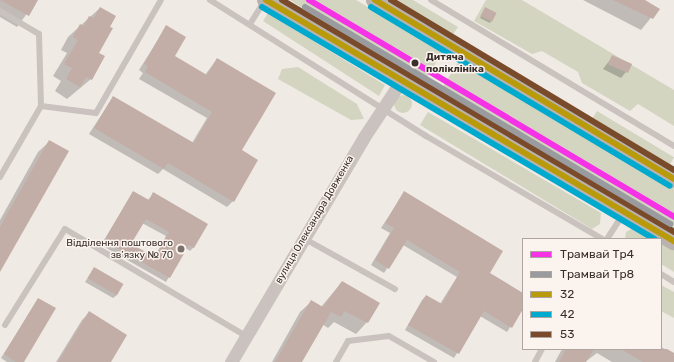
<!DOCTYPE html>
<meta charset="utf-8">
<style>
body{margin:0}
#map{position:relative;width:674px;height:362px;overflow:hidden;background:#f0eae5;font-family:Rubik,sans-serif}
div>[style]{position:absolute}
[style*='--x']{left:calc(var(--x)*1px);top:calc(var(--y)*1px);width:calc(var(--w)*1px);rotate:calc(var(--a)*1deg)}
.green>*{inset:0;background:#d3d5c0;transform-origin:0 0}
.round{border-radius:50%}
.shadow>*{inset:0;background:#0003}
.building>*{inset:0;background:#c3ada7;transform-origin:0 0}
.service>*{height:6px;margin:-3px;padding:0 3px;transform-origin:3px;border-radius:3px;background:#c9c2be}
.minor>*{height:13px;margin:-6.5px;padding:0 6.5px;transform-origin:6.5px;border-radius:6.5px;background:#c9c2be}
.secondary>*{height:18px;margin:-9px;padding:0 9px;transform-origin:9px;border-radius:9px;background:#bab2ae}
.bus-1>*{height:6px;margin:-3px;padding:0 3px;transform-origin:3px;border-radius:3px;background:#b99a0b}
.bus-2>*{height:6px;margin:-3px;padding:0 3px;transform-origin:3px;border-radius:3px;background:#00a9ce}
.bus-3>*{height:6px;margin:-3px;padding:0 3px;transform-origin:3px;border-radius:3px;background:#7a4b2a}
.tram-1>*{height:6px;margin:-3px;padding:0 3px;transform-origin:3px;border-radius:3px;background:#f532e5}
.tram-2>*{height:6px;margin:-3px;padding:0 3px;transform-origin:3px;border-radius:3px;background:#9a9b9f}
.dots>*{width:11px;height:11px;translate:-50% -50%;box-sizing:border-box;border:2px solid #fbf4ee;border-radius:50%}
span{translate:-50% -50%;white-space:nowrap;text-align:center;line-height:1.15;-webkit-text-stroke:3px #fbf4ee;paint-order:stroke}
.stop-label{font-size:10px;color:#3b2f2b;font-weight:700}
.left{translate:0 -50%;text-align:left}
.street-label{font-size:10px;color:#3b2f2b}
.poi-label{font-size:10px;color:#3b2f2b}
.right{translate:-100% -50%;text-align:right}
.legend{position:absolute;left:522px;top:238px;width:140px;height:112px;box-sizing:border-box;background:#fbf4ee;border:1px solid #aea5a0;margin:0;padding:5px 7px;list-style:none;font-size:12px;color:#3b2f2b}
.legend li{display:flex;align-items:center;gap:8px;height:20px}
.legend b{width:20px;border:1px solid #aea5a0}
</style>
<div id="map">
<div class="green">
<i style="clip-path:polygon(290px 0,356px 0,443px 51px,423px 84px)"></i>
<i style="clip-path:polygon(395px 0,413px 0,458px 27px,452px 36px)"></i>
<i style="clip-path:polygon(486px 0,522px 0,674px 90px,674px 126px,638px 104px,630px 111px,582px 83px,578px 72px,542px 51px,532px 54px,474px 21px)"></i>
<i style="clip-path:polygon(268px 13px,385px 85px,379px 96px,263px 21px)"></i>
<i style="clip-path:polygon(460px 59px,674px 188px,674px 230px,439px 93px)"></i>
<i style="clip-path:polygon(298px 67px,357px 104px,364px 119px,351px 120px,278px 79px,282px 69px)"></i>
<i class="round" style="left:394px;top:95px;width:18px;height:18px"></i>
<i style="left:597px;top:111px;width:90px;height:8px;rotate:31deg"></i>
<i style="clip-path:polygon(428px 112px,601px 213px,600px 224px,592px 229px,420px 125px)"></i>
<i style="clip-path:polygon(637px 226px,657px 239px,625px 239px,626px 232px)"></i>
<i style="clip-path:polygon(661px 241px,674px 249px,674px 272px,661px 264px)"></i>
<i style="clip-path:polygon(661px 285px,674px 292px,674px 318px,661px 311px)"></i>
</div>
<div class="shadow">
<i style="clip-path:polygon(0 0,37px 0,17px 27px,0 17px)"></i>
<i style="clip-path:polygon(583px 0,643px 0,658px 9px,641px 30px)"></i>
<i style="clip-path:polygon(100px 8px,98px 53px,91px 79px,67px 99px,55px 91px,61px 81px,53px 76px,67px 53px,61px 50px,68px 37px)"></i>
<i style="clip-path:polygon(484px 10px,491px 21px,490px 23px,480px 18px)"></i>
<i style="clip-path:polygon(166px 27px,173px 56px,205px 75px,217px 59px,241px 151px,233px 201px,227px 207px,163px 169px,158px 174px,89px 134px,113px 97px,192px 143px,207px 118px,139px 79px,143px 73px,139px 70px)"></i>
<i style="clip-path:polygon(613px 56px,626px 72px,621px 78px,603px 69px)"></i>
<i style="clip-path:polygon(50px 141px,0 270px,0 220px,38px 152px)"></i>
<i style="clip-path:polygon(evenodd,133px 192px,148px 200px,154px 193px,194px 247px,190px 251px,186px 248px,166px 282px,101px 245px,133px 192px,142px 223px,166px 236px,154px 258px,130px 245px,142px 223px)"></i>
<i style="clip-path:polygon(404px 193px,488px 273px,523px 294px,523px 307px,507px 332px,480px 316px,454px 358px,405px 330px,422px 300px,426px 296px,440px 304px,457px 277px,403px 245px,384px 273px,371px 265px,390px 233px,381px 228px)"></i>
<i style="clip-path:polygon(94px 268px,117px 295px,113px 298px,85px 282px)"></i>
<i style="clip-path:polygon(342px 282px,367px 322px,356px 334px,334px 322px,328px 328px,322px 324px,300px 362px,272px 362px,300px 312px,312px 301px,321px 307px)"></i>
<i style="clip-path:polygon(38px 299px,23px 362px,7px 362px,1px 358px)"></i>
<i style="clip-path:polygon(89px 313px,109px 362px,56px 362px,82px 320px)"></i>
<i style="clip-path:polygon(661px 347px,674px 354px,674px 362px,612px 362px,597px 353px,585px 362px,555px 362px,562px 349px)"></i>
</div>
<div class="building">
<i style="clip-path:polygon(0 0,38px 0,29px 16px)"></i>
<i style="clip-path:polygon(613px 0,645px 0,660px 9px,653px 19px)"></i>
<i style="clip-path:polygon(100px 7px,116px 16px,110px 27px,113px 28px,99px 53px,105px 56px,92px 80px,86px 77px,80px 87px,66px 79px,72px 68px,64px 64px,78px 40px,73px 37px,80px 24px,84px 26px,89px 16px,94px 18px)"></i>
<i style="left:485px;top:7px;width:13px;height:10px;rotate:27deg"></i>
<i style="clip-path:polygon(166px 25px,186px 37px,175px 56px,207px 75px,217px 58px,276px 93px,242px 150px,258px 160px,234px 202px,168px 163px,164px 169px,94px 128px,113px 96px,194px 143px,212px 112px,145px 72px,148px 66px,144px 64px)"></i>
<i style="left:612px;top:55px;width:22px;height:10px;rotate:24deg"></i>
<i style="clip-path:polygon(49px 140px,69px 151px,0 272px,0 227px)"></i>
<i style="clip-path:polygon(evenodd,133px 191px,149px 200px,153px 192px,208px 224px,194px 248px,189px 245px,170px 278px,104px 241px,133px 191px,146px 219px,169px 232px,155px 257px,131px 244px,146px 219px)"></i>
<i style="clip-path:polygon(404px 191px,503px 251px,490px 273px,523px 293px,523px 309px,512px 328px,484px 311px,459px 354px,408px 325px,426px 295px,442px 304px,460px 272px,407px 240px,389px 269px,375px 260px,394px 228px,385px 223px)"></i>
<i style="left:94px;top:267px;width:34px;height:13px;rotate:30deg"></i>
<i style="clip-path:polygon(342px 281px,380px 303px,368px 323px,344px 311px,341px 317px,331px 312px,302px 362px,275px 362px,311px 300px,323px 307px)"></i>
<i style="clip-path:polygon(38px 298px,56px 308px,24px 362px,16px 362px,4px 354px)"></i>
<i style="clip-path:polygon(89px 311px,127px 335px,111px 362px,58px 362px)"></i>
<i style="clip-path:polygon(566px 349px,594px 349px,586px 362px,559px 362px)"></i>
<i style="clip-path:polygon(621px 349px,667px 349px,674px 353px,674px 362px,643px 362px)"></i>
</div>
<div class="service">
<i style="--x:210;--y:0;--w:255;--a:32.2"></i>
<i style="--x:426;--y:136;--w:204;--a:30.3"></i>
<i style="--x:431;--y:0;--w:283;--a:31"></i>
<i style="--x:0;--y:11;--w:45;--a:30.5"></i>
<i style="--x:39;--y:34;--w:72;--a:88.4"></i>
<i style="--x:250;--y:24;--w:28;--a:-58"></i>
<i style="--x:0;--y:177;--w:82;--a:-60"></i>
<i style="--x:41;--y:106;--w:55;--a:7.3"></i>
<i style="--x:96;--y:113;--w:130;--a:-60.1"></i>
<i style="--x:305;--y:239;--w:103;--a:29.1"></i>
<i style="--x:607;--y:239;--w:31;--a:-57"></i>
<i style="--x:661;--y:274;--w:15;--a:32"></i>
<i style="--x:5;--y:325;--w:113;--a:-58"></i>
<i style="--x:65;--y:229;--w:210;--a:30.6"></i>
<i style="--x:336;--y:362;--w:24;--a:-60"></i>
<i style="--x:348;--y:341;--w:41;--a:-7"></i>
<i style="--x:389;--y:336;--w:52;--a:30"></i>
<i style="--x:535;--y:362;--w:15;--a:-62"></i>
</div>
<div class="minor">
<i style="--x:231;--y:362;--w:261;--a:-59.4"></i>
<i style="--x:364;--y:137;--w:67;--a:-56.5"></i>
</div>
<div class="secondary">
<i style="--x:266;--y:0;--w:474;--a:30.6"></i>
<i style="--x:375;--y:0;--w:348;--a:30.9"></i>
</div>
<div class="bus-1">
<i style="--x:266;--y:0;--w:474;--a:30.6"></i>
<i style="--x:375;--y:0;--w:348;--a:30.9"></i>
</div>
<div class="bus-2">
<i style="--x:262;--y:7;--w:456;--a:30.6"></i>
<i style="--x:371;--y:7;--w:348;--a:30.9"></i>
</div>
<div class="bus-3">
<i style="--x:282;--y:0;--w:456;--a:30.6"></i>
<i style="--x:391;--y:0;--w:330;--a:31"></i>
</div>
<div class="tram-1">
<i style="--x:309;--y:0;--w:425;--a:30.7"></i>
</div>
<div class="tram-2">
<i style="--x:305;--y:7;--w:425;--a:30.7"></i>
</div>
<div class="dots">
<i style="left:415px;top:63px;background:#3b2f2b"></i>
<i style="left:181px;top:249px;background:#7a706c"></i>
</div>
<div class="stop-label">
<span class="left" style="left:426px;top:63px">Дитяча<br>поліклініка</span>
</div>
<div class="street-label">
<span style="left:315px;top:220px;rotate:-60deg">вулиця Олександра Довженка</span>
</div>
<div class="poi-label">
<span class="right" style="left:173px;top:249px">Відділення поштового<br>зв’язку № 70</span>
</div>
<ul class="legend">
<li><b style="height:5px;background:#f532e5"></b>Трамвай Тр4</li>
<li><b style="height:5px;background:#9a9b9f"></b>Трамвай Тр8</li>
<li><b style="height:5px;background:#b99a0b"></b>32</li>
<li><b style="height:5px;background:#00a9ce"></b>42</li>
<li><b style="height:5px;background:#7a4b2a"></b>53</li>
</ul>
</div>
